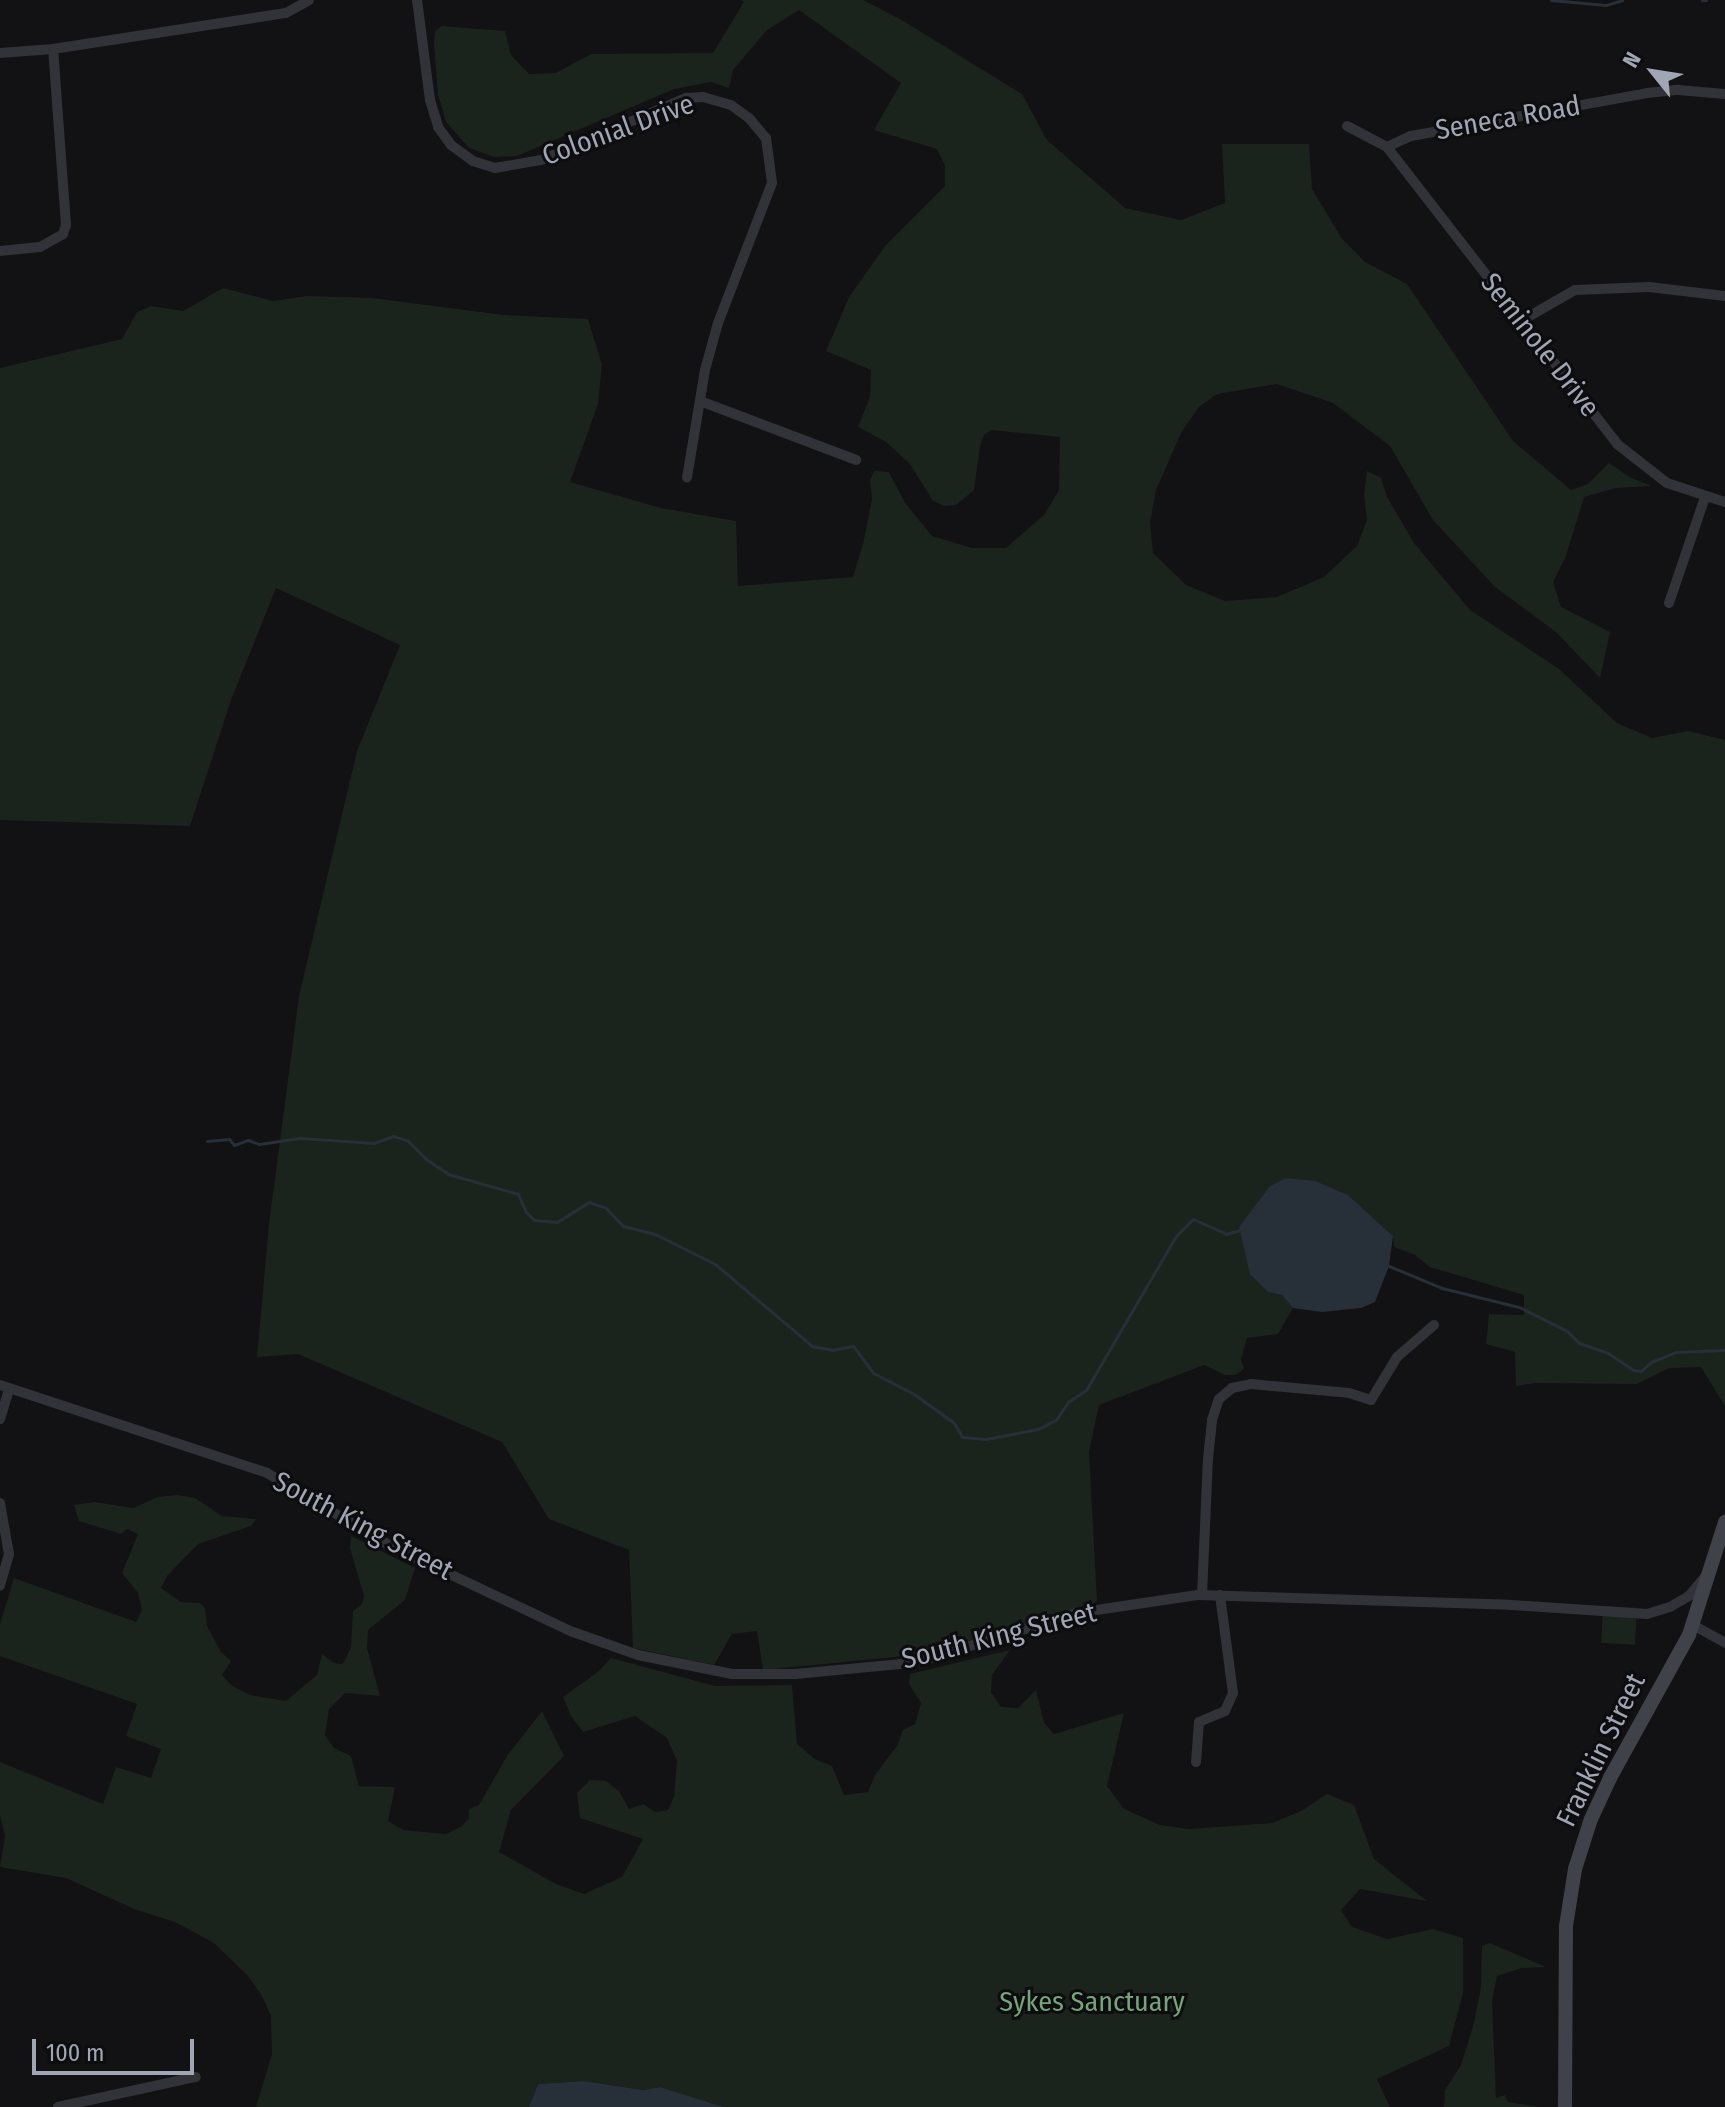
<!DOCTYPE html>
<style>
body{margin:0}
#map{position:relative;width:1725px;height:2107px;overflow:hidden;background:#121113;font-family:"Fira Sans Condensed",sans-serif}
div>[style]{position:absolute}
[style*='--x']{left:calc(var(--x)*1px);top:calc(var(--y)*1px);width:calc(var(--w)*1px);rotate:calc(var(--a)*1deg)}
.green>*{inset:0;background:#1b231d;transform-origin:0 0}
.water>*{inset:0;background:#272f38}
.stream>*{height:3px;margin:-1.5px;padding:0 1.5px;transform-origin:1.5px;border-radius:1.5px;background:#272f38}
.street>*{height:10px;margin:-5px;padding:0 5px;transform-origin:5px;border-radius:5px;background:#323339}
.secondary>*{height:14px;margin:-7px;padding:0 7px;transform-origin:7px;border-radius:7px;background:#404249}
span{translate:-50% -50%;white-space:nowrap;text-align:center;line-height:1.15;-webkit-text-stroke:6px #0d0c0e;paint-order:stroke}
.street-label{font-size:28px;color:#a1a6b5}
.park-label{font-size:28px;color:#76a37b}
.north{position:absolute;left:1613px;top:32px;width:80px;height:80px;-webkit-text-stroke:6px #0d0c0e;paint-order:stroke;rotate:300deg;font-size:22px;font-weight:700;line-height:32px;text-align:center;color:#a1a6b5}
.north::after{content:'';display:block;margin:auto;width:28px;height:36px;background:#a1a6b5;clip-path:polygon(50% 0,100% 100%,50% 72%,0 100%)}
.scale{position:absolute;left:32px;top:2039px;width:162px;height:36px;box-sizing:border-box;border:4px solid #a1a6b5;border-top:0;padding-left:10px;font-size:24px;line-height:28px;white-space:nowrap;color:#a1a6b5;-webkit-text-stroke:6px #0d0c0e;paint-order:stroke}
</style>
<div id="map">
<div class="green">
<i style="clip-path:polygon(741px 0,863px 0,900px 19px,1022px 94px,1047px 140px,1125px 208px,1181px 220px,1225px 203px,1222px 144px,1309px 144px,1312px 189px,1342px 239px,1365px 262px,1407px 284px,1513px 441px,1571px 490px,1588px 484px,1609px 463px,1631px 478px,1652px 486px,1616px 488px,1584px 497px,1566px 556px,1553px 582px,1561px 607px,1610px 632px,1600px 678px,1556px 632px,1495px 587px,1433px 520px,1390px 446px,1333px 403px,1277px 384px,1217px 394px,1199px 407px,1182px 431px,1156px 490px,1150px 522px,1153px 553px,1186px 585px,1225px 601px,1277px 597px,1324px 577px,1357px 546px,1367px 520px,1364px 495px,1367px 471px,1381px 478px,1387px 497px,1414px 543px,1470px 610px,1559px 669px,1617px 723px,1652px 738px,1688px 731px,1725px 740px,1725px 1406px,1701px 1367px,1669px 1368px,1637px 1384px,1535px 1383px,1516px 1386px,1515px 1352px,1486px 1344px,1489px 1314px,1524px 1315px,1524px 1295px,1430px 1267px,1415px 1255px,1394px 1247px,1393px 1236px,1348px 1195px,1282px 1294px,1293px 1308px,1278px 1334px,1247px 1338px,1241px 1359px,1244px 1369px,1235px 1375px,1225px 1375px,1204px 1365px,1099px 1405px,1089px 1452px,1097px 1602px,925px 1654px,763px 1670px,757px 1631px,732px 1634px,714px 1665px,633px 1648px,629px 1550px,549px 1519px,502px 1442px,298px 1354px,257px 1357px,269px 1224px,299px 996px,357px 751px,400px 645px,276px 588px,231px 700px,190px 826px,0 820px,0 368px,122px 339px,137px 312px,151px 306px,183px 311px,223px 288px,273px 301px,307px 296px,372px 298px,504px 315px,588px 319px,602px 365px,598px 404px,570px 482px,661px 508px,736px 521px,738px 586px,853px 577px,863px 544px,872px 499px,870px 480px,874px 471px,889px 472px,905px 503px,932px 536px,972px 548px,1006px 548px,1045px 514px,1059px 490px,1060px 437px,991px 430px,984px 435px,980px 446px,974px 490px,956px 505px,944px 506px,933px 501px,910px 464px,886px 442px,858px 427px,870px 397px,871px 370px,826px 351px,849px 297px,886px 245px,945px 186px,945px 166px,937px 149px,874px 130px,901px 83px,799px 10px,767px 30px,733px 70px,729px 88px,711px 82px,674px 89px,517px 156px,494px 157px,469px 148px,446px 122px,438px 94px,434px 43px,435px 31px,442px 26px,505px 31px,511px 55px,529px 74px,556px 73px,591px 54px,713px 53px,744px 2px)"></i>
<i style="clip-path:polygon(177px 1495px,195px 1498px,222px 1516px,256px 1519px,251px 1526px,198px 1544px,167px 1576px,161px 1588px,181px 1602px,200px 1603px,205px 1608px,207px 1626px,221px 1652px,231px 1661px,222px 1675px,231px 1685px,250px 1695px,286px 1701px,317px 1675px,322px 1654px,334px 1663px,342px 1664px,345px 1660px,351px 1647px,353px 1611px,362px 1604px,364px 1596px,350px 1548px,351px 1536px,415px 1568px,405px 1600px,368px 1630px,367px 1648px,380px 1696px,345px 1693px,329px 1709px,325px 1735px,334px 1748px,351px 1756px,359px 1786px,395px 1787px,388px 1821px,403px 1830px,446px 1834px,462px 1826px,469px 1818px,469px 1809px,479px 1805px,507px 1756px,542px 1711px,564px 1756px,511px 1810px,499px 1852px,556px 1884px,584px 1894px,622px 1877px,643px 1839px,580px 1818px,577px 1793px,590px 1780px,606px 1781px,619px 1791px,629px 1809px,643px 1804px,655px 1812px,668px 1810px,674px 1797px,677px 1761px,667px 1738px,635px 1716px,583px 1732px,571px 1716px,563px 1697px,599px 1671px,611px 1658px,715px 1686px,792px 1685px,797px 1744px,815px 1759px,832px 1766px,844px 1795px,868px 1792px,875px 1775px,897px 1746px,903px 1730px,915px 1724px,921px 1703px,909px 1684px,910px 1674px,1010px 1650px,992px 1675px,991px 1692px,1001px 1707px,1018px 1708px,1036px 1690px,1044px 1723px,1054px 1734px,1124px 1713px,1107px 1786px,1124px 1809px,1160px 1825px,1189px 1829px,1272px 1823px,1301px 1811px,1327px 1794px,1354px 1805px,1374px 1859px,1427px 1901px,1360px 1889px,1341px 1910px,1352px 1927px,1387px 1939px,1433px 1929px,1463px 1938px,1463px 1993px,1449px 2046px,1377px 2079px,1390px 2107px,724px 2107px,660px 2087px,643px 2090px,584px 2081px,538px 2084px,529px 2107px,256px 2107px,272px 2054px,271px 2016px,262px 1996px,248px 1976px,214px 1943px,175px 1922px,134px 1909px,66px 1878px,0 1867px,5px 1836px,0 1815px,0 1762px,103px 1804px,116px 1767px,151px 1778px,161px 1749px,126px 1736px,137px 1704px,0 1656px,0 1624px,14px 1578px,136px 1622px,142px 1610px,138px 1593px,122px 1573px,138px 1534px,127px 1529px,121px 1534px,79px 1521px,74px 1505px,95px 1502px,133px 1508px,158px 1497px)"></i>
<i style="left:1603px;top:1606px;width:34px;height:37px;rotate:3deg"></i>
<i style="clip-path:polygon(1490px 1943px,1546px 1967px,1522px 1968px,1497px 1976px,1492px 2001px,1496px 2098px,1505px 2095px,1508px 2102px,1540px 2107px,1444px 2107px,1445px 2090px,1461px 2065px,1474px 2023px,1481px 1987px,1482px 1946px)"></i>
</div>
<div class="water">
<i style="clip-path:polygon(1286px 1178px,1315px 1181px,1348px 1195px,1393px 1236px,1389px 1266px,1375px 1302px,1361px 1308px,1322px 1312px,1293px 1308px,1282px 1295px,1268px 1292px,1250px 1274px,1239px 1227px,1270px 1186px)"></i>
<i style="clip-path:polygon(584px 2081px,643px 2090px,660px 2087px,724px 2107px,529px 2107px,538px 2084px)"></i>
</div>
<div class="stream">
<i style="--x:1551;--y:0;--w:55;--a:5.2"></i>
<i style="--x:1606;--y:5;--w:17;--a:-17"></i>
<i style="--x:1702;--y:0;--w:4;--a:0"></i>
<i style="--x:207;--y:1141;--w:22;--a:-5"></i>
<i style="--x:229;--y:1139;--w:8;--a:50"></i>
<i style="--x:234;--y:1145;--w:15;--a:-20"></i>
<i style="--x:248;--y:1140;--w:12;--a:20"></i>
<i style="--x:259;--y:1144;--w:41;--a:-8.3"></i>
<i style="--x:300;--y:1138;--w:74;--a:3.9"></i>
<i style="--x:374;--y:1143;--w:20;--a:-20"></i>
<i style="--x:393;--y:1136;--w:16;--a:18"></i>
<i style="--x:408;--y:1141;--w:25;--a:45"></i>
<i style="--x:426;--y:1159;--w:27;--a:34"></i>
<i style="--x:448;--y:1174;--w:73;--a:15.9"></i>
<i style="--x:518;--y:1194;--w:20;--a:66"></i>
<i style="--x:526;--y:1212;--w:11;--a:45"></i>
<i style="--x:534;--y:1220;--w:23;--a:5"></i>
<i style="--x:557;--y:1222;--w:38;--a:-32"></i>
<i style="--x:589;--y:1202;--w:18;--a:19"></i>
<i style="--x:606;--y:1208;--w:25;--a:47"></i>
<i style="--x:623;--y:1226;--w:33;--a:14"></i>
<i style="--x:655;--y:1234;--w:67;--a:26.6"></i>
<i style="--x:715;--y:1264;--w:127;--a:40.2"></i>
<i style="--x:812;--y:1346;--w:20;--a:11"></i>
<i style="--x:832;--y:1350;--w:21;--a:-11"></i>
<i style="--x:853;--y:1346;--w:34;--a:53"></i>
<i style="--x:873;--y:1373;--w:46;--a:27.1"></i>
<i style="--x:914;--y:1394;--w:49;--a:35.9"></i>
<i style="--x:954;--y:1423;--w:16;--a:60"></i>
<i style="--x:962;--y:1437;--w:24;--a:5"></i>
<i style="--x:986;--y:1439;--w:53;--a:-10.9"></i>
<i style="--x:1038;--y:1429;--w:20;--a:-27"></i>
<i style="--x:1056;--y:1420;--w:22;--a:-56"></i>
<i style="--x:1068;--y:1402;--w:22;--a:-34"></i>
<i style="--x:1086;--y:1390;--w:178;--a:-59.7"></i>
<i style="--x:1176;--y:1236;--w:24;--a:-45"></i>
<i style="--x:1193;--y:1219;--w:36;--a:24"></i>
<i style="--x:1226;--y:1234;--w:18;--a:-16"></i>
<i style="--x:1389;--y:1266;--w:57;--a:22.5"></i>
<i style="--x:1442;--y:1288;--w:79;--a:13.9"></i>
<i style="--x:1519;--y:1307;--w:54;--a:26.6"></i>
<i style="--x:1567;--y:1331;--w:17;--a:45"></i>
<i style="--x:1579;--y:1343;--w:31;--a:19"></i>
<i style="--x:1608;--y:1353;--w:30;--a:34"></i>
<i style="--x:1633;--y:1370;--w:8;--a:7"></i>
<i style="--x:1641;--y:1371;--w:13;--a:-42"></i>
<i style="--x:1651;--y:1362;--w:27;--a:-22"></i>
<i style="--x:1676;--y:1352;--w:49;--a:-2.3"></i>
</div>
<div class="street">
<i style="--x:417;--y:0;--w:101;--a:82.6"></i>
<i style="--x:430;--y:100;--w:28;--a:73"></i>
<i style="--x:438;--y:127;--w:22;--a:54"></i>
<i style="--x:451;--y:145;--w:27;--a:36"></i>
<i style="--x:473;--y:161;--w:23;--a:18"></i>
<i style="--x:495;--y:168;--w:47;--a:-9.9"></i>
<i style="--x:541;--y:160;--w:158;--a:-23.2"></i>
<i style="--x:686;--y:98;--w:17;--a:-3"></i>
<i style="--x:703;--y:97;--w:29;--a:16"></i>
<i style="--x:731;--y:105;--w:22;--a:36"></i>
<i style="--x:749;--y:118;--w:26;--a:50"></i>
<i style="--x:766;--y:138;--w:45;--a:82.4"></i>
<i style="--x:772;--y:183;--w:150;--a:111.1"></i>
<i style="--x:718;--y:323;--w:49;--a:105.5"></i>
<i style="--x:705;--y:370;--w:109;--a:99.5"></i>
<i style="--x:0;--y:53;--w:53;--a:-4.3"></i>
<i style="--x:53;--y:49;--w:236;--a:-8.8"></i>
<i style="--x:286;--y:13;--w:26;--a:-29"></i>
<i style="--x:1347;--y:126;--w:45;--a:27.7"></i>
<i style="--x:1387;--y:147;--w:26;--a:-25"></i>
<i style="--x:1411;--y:136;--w:240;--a:-10.3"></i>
<i style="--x:1647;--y:93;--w:31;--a:-6"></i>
<i style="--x:1678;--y:90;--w:47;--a:4.9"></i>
<i style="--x:1387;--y:147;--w:376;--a:52.2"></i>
<i style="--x:1617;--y:444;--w:63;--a:38"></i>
<i style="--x:1667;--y:483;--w:61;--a:18.1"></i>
<i style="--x:0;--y:251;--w:40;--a:-5.7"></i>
<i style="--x:40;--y:247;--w:26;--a:-29"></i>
<i style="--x:63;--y:234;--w:9;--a:-72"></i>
<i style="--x:66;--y:225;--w:176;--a:-94.2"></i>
<i style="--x:1521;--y:321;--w:62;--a:-29.9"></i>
<i style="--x:1575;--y:290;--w:74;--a:-2.3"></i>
<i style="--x:1649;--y:287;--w:77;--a:6.8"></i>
<i style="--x:700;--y:401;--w:167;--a:20.7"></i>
<i style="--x:1669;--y:603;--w:112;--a:-71.2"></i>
<i style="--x:0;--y:1385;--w:281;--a:18.2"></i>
<i style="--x:267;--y:1473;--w:145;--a:30.6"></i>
<i style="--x:392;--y:1547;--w:200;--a:25.2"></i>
<i style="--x:573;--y:1632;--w:69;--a:19.5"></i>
<i style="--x:638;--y:1655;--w:96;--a:11.4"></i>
<i style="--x:732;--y:1674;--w:63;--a:0"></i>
<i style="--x:795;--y:1674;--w:105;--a:-5.4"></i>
<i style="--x:900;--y:1664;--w:32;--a:-11"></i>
<i style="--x:931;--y:1658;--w:152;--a:-17.2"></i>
<i style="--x:1076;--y:1613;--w:123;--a:-8.4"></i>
<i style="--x:1198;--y:1595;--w:313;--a:1.8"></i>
<i style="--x:1511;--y:1605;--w:136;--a:3.8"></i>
<i style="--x:1647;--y:1614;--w:24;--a:-17"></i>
<i style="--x:1670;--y:1607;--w:22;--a:-30"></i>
<i style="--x:1689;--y:1596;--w:26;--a:-50"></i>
<i style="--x:0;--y:1419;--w:30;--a:-73"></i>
<i style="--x:0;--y:1503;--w:52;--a:80"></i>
<i style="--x:9;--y:1554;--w:33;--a:106"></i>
<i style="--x:1202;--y:1595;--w:136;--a:-87.5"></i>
<i style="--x:1208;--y:1459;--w:39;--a:-84"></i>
<i style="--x:1212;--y:1420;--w:22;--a:-72"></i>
<i style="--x:1219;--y:1399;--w:17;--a:-40"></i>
<i style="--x:1232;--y:1388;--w:19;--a:-12"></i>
<i style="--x:1251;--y:1384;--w:98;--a:5.2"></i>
<i style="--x:1349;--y:1393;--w:23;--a:18"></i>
<i style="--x:1371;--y:1400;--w:50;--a:-58.8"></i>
<i style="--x:1397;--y:1357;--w:49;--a:-40.9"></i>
<i style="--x:1693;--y:1625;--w:37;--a:29"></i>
<i style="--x:1196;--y:1762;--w:40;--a:-85.7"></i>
<i style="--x:1199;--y:1722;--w:28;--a:-23"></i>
<i style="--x:1225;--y:1711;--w:20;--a:-66"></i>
<i style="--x:1233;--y:1693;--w:99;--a:-97.6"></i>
<i style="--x:58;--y:2107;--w:141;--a:-12.3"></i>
</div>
<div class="secondary">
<i style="--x:1565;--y:2107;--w:181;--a:-89.7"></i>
<i style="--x:1566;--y:1926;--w:58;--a:-81"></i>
<i style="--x:1575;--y:1869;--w:52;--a:-72.3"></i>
<i style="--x:1591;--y:1819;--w:45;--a:-65.1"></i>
<i style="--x:1610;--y:1778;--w:163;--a:-61.1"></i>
<i style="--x:1689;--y:1635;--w:119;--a:-72.3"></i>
</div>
<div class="street-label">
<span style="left:1508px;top:118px;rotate:-10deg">Seneca Road</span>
<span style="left:618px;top:130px;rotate:-20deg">Colonial Drive</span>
<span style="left:1540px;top:345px;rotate:52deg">Seminole Drive</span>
<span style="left:363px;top:1526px;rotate:28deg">South King Street</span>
<span style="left:999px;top:1636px;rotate:-14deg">South King Street</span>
<span style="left:1601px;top:1750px;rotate:-64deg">Franklin Street</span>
</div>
<div class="park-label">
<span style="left:1092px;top:2002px">Sykes Sanctuary</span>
</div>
<div class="north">N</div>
<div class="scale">100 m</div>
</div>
